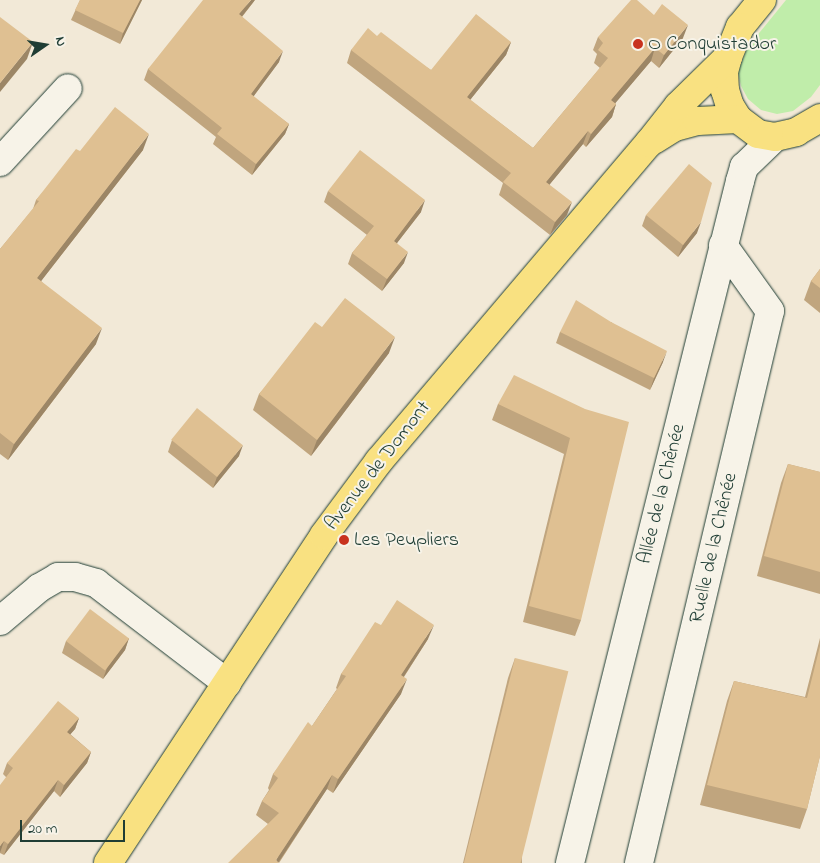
<!DOCTYPE html>
<meta charset="utf-8">
<style>
body{margin:0}
#map{position:relative;width:820px;height:863px;overflow:hidden;background:#f2e9d7;font-family:"Indie Flower",sans-serif}
div>[style]{position:absolute}
[style*='--x']{left:calc(var(--x)*1px);top:calc(var(--y)*1px);width:calc(var(--w)*1px);rotate:calc(var(--a)*1deg)}
.green>*{inset:0;background:#c0edaa}
.roads{filter:drop-shadow(0 0 1px #1f3d34) drop-shadow(0 0 1px #1f3d34)}
.minor>*{height:28px;margin:-14px;padding:0 14px;transform-origin:14px;border-radius:14px;background:#f7f3e8}
.major>*{height:28px;margin:-14px;padding:0 14px;transform-origin:14px;border-radius:14px;background:#f9e181}
.wall>*{inset:0;background:#c0a57e}
.shaded-wall>*{inset:0;background:#9c8666}
.building>*{inset:0;background:#dfc092;transform-origin:0 0}
.dots>*{width:14px;height:14px;translate:-50% -50%;box-sizing:border-box;border:2px solid #f7f3e8;border-radius:50%}
span{translate:-50% -50%;white-space:nowrap;text-align:center;line-height:1.15;-webkit-text-stroke:4px #f7f3e8;paint-order:stroke}
.poi-label{font-size:20px;color:#1f3d34}
.left{translate:0 -50%;text-align:left}
.street-label{font-size:20px;color:#1f3d34}
.north{position:absolute;left:20px;top:20px;width:50px;height:50px;-webkit-text-stroke:4px #f7f3e8;paint-order:stroke;rotate:77deg;font-size:14px;font-weight:700;line-height:20px;text-align:center;color:#1f3d34}
.north::after{content:'';display:block;margin:auto;width:18px;height:22px;background:#1f3d34;clip-path:polygon(50% 0,100% 100%,50% 72%,0 100%)}
.scale{position:absolute;left:20px;top:820px;width:105px;height:22px;box-sizing:border-box;border:2px solid #1f3d34;border-top:0;padding-left:6px;font-size:15px;line-height:18px;white-space:nowrap;color:#1f3d34;-webkit-text-stroke:4px #f7f3e8;paint-order:stroke}
</style>
<div id="map">
<div class="green">
<i style="clip-path:polygon(786px 0,820px 0,820px 85px,811px 97px,793px 111px,777px 114px,761px 110px,748px 99px,741px 86px,738px 72px,747px 48px)"></i>
</div>
<div class="roads">
<div class="minor">
<i style="--x:0;--y:162;--w:100;--a:-47.4"></i>
<i style="--x:0;--y:621;--w:51;--a:-40.2"></i>
<i style="--x:39;--y:588;--w:22;--a:-30"></i>
<i style="--x:58;--y:577;--w:17;--a:0"></i>
<i style="--x:75;--y:577;--w:22;--a:16"></i>
<i style="--x:96;--y:583;--w:165;--a:37.4"></i>
<i style="--x:570;--y:863;--w:703;--a:-76"></i>
<i style="--x:740;--y:181;--w:15;--a:-74"></i>
<i style="--x:744;--y:167;--w:43;--a:-44.1"></i>
<i style="--x:639;--y:863;--w:567;--a:-76.65"></i>
<i style="--x:770;--y:311;--w:81;--a:-125.5"></i>
</div>
<div class="major">
<i style="--x:762;--y:0;--w:35;--a:129"></i>
<i style="--x:740;--y:27;--w:32;--a:112"></i>
<i style="--x:728;--y:57;--w:16;--a:105"></i>
<i style="--x:724;--y:72;--w:18;--a:87"></i>
<i style="--x:725;--y:90;--w:17;--a:73"></i>
<i style="--x:730;--y:106;--w:15;--a:58"></i>
<i style="--x:738;--y:119;--w:25;--a:37"></i>
<i style="--x:758;--y:134;--w:17;--a:10"></i>
<i style="--x:775;--y:137;--w:22;--a:-13"></i>
<i style="--x:796;--y:132;--w:28;--a:-30"></i>
<i style="--x:654;--y:140;--w:25;--a:-32"></i>
<i style="--x:675;--y:127;--w:24;--a:-15"></i>
<i style="--x:698;--y:121;--w:40;--a:-2.9"></i>
<i style="--x:108;--y:863;--w:393;--a:-56.6"></i>
<i style="--x:324;--y:535;--w:92;--a:-53.4"></i>
<i style="--x:379;--y:461;--w:417;--a:-49.7"></i>
<i style="--x:649;--y:143;--w:47;--a:-51.9"></i>
<i style="--x:678;--y:106;--w:70;--a:-44.4"></i>
</div>
</div>
<div class="wall">
<i style="clip-path:polygon(80px 0,142px 0,120px 44px,71px 20px)"></i>
<i style="clip-path:polygon(255px 0,242px 17px,279px 62px,253px 97px,289px 124px,285px 134px,252px 175px,213px 144px,216px 137px,144px 80px,148px 69px)"></i>
<i style="clip-path:polygon(377px 36px,431px 70px,511px 42px,506px 55px,470px 100px,533px 148px,600px 68px,594px 63px,597px 54px,593px 50px,598px 37px,683px 38px,659px 68px,651px 61px,615px 103px,616px 104px,612px 117px,586px 147px,583px 144px,549px 185px,567px 215px,550px 235px,499px 195px,503px 183px,347px 63px,351px 50px)"></i>
<i style="clip-path:polygon(143px 150px,41px 281px,96px 344px,8px 460px,0 454px,0 249px,33px 209px,36px 200px,80px 151px)"></i>
<i style="clip-path:polygon(328px 191px,421px 212px,397px 243px,404px 263px,382px 291px,348px 264px,352px 253px,367px 235px,324px 202px)"></i>
<i style="clip-path:polygon(646px 215px,697px 233px,678px 257px,642px 226px)"></i>
<i style="clip-path:polygon(820px 269px,820px 313px,804px 300px,811px 281px)"></i>
<i style="clip-path:polygon(611px 322px,663px 362px,650px 390px,556px 343px,560px 332px)"></i>
<i style="clip-path:polygon(322px 327px,389px 353px,311px 456px,253px 410px,259px 394px)"></i>
<i style="clip-path:polygon(498px 404px,585px 409px,581px 620px,575px 636px,523px 622px,564px 454px,492px 420px)"></i>
<i style="clip-path:polygon(172px 440px,239px 456px,213px 488px,168px 452px)"></i>
<i style="clip-path:polygon(788px 464px,820px 472px,820px 594px,757px 576px,781px 483px)"></i>
<i style="clip-path:polygon(381px 625px,428px 639px,404px 677px,401px 694px,333px 793px,327px 789px,279px 863px,268px 824px,256px 815px,262px 801px,269px 790px,268px 788px,273px 774px,312px 726px,337px 689px,336px 688px,341px 674px)"></i>
<i style="clip-path:polygon(129px 638px,125px 650px,103px 679px,62px 653px,66px 641px)"></i>
<i style="clip-path:polygon(820px 638px,820px 756px,807px 809px,800px 829px,700px 805px,727px 701px,734px 681px,805px 697px)"></i>
<i style="clip-path:polygon(515px 658px,522px 863px,463px 863px,508px 678px)"></i>
<i style="clip-path:polygon(79px 718px,75px 729px,70px 734px,91px 752px,87px 763px,60px 797px,54px 791px,4px 855px,0 853px,6px 777px,3px 774px,7px 763px)"></i>
</div>
<div class="shaded-wall">
<i style="clip-path:polygon(140px 0,142px 0,120px 44px,123px 33px)"></i>
<i style="clip-path:polygon(251px 0,255px 0,235px 25px,239px 14px)"></i>
<i style="clip-path:polygon(688px 25px,683px 38px,659px 68px,664px 55px)"></i>
<i style="clip-path:polygon(33px 42px,27px 59px,0 92px,0 83px)"></i>
<i style="clip-path:polygon(511px 42px,506px 55px,462px 110px,467px 97px)"></i>
<i style="clip-path:polygon(655px 48px,651px 61px,607px 113px,611px 100px)"></i>
<i style="clip-path:polygon(283px 51px,279px 62px,247px 105px,251px 94px)"></i>
<i style="clip-path:polygon(616px 104px,612px 117px,586px 147px,591px 134px)"></i>
<i style="clip-path:polygon(289px 124px,285px 134px,252px 175px,256px 164px)"></i>
<i style="clip-path:polygon(588px 131px,583px 144px,541px 195px,546px 182px)"></i>
<i style="clip-path:polygon(149px 134px,143px 150px,31px 294px,37px 278px)"></i>
<i style="clip-path:polygon(425px 200px,421px 212px,390px 252px,394px 241px)"></i>
<i style="clip-path:polygon(572px 202px,567px 215px,550px 235px,555px 222px)"></i>
<i style="clip-path:polygon(701px 222px,697px 233px,678px 257px,683px 245px)"></i>
<i style="clip-path:polygon(408px 252px,404px 263px,382px 291px,387px 279px)"></i>
<i style="clip-path:polygon(102px 328px,96px 344px,8px 460px,14px 444px)"></i>
<i style="clip-path:polygon(395px 337px,389px 353px,311px 456px,317px 440px)"></i>
<i style="clip-path:polygon(667px 351px,663px 362px,650px 390px,654px 378px)"></i>
<i style="clip-path:polygon(243px 445px,239px 456px,213px 488px,217px 477px)"></i>
<i style="clip-path:polygon(434px 625px,428px 639px,395px 690px,401px 675px)"></i>
<i style="clip-path:polygon(129px 638px,125px 650px,103px 679px,107px 668px)"></i>
<i style="clip-path:polygon(407px 679px,401px 694px,333px 793px,338px 779px)"></i>
<i style="clip-path:polygon(79px 718px,75px 729px,63px 743px,67px 732px)"></i>
<i style="clip-path:polygon(91px 752px,87px 763px,60px 797px,64px 785px)"></i>
<i style="clip-path:polygon(332px 775px,327px 789px,278px 863px,276px 860px)"></i>
<i style="clip-path:polygon(58px 780px,54px 791px,4px 855px,8px 844px)"></i>
<i style="clip-path:polygon(4px 841px,0 853px,0 846px)"></i>
</div>
<div class="building">
<i style="clip-path:polygon(80px 0,140px 0,123px 33px,75px 10px)"></i>
<i style="clip-path:polygon(203px 0,251px 0,239px 14px,283px 51px,251px 94px,289px 124px,256px 164px,217px 134px,222px 128px,148px 69px)"></i>
<i style="clip-path:polygon(631px 0,637px 0,654px 15px,662px 4px,688px 25px,664px 55px,655px 48px,611px 100px,616px 104px,591px 134px,588px 131px,546px 182px,572px 202px,555px 222px,503px 182px,511px 173px,351px 50px,368px 28px,377px 36px,381px 32px,431px 70px,476px 14px,511px 42px,467px 97px,533px 148px,608px 58px,598px 50px,603px 43px,598px 37px)"></i>
<i style="clip-path:polygon(0 17px,33px 42px,0 83px)"></i>
<i style="clip-path:polygon(115px 107px,149px 134px,37px 278px,102px 328px,14px 444px,0 433px,0 249px,39px 201px,36px 200px,76px 149px,80px 151px)"></i>
<i style="clip-path:polygon(360px 150px,425px 200px,394px 241px,408px 252px,387px 279px,352px 253px,374px 226px,328px 191px)"></i>
<i style="clip-path:polygon(689px 164px,712px 183px,701px 222px,683px 245px,646px 215px)"></i>
<i style="clip-path:polygon(820px 269px,820px 288px,811px 281px)"></i>
<i style="clip-path:polygon(345px 298px,395px 337px,317px 440px,259px 394px,315px 322px,322px 327px)"></i>
<i style="clip-path:polygon(576px 300px,611px 322px,667px 351px,654px 378px,560px 332px)"></i>
<i style="clip-path:polygon(514px 375px,585px 409px,629px 422px,581px 620px,529px 606px,570px 438px,498px 404px)"></i>
<i style="left:197px;top:408px;width:59px;height:41px;rotate:39deg"></i>
<i style="clip-path:polygon(788px 464px,820px 472px,820px 572px,764px 556px)"></i>
<i style="clip-path:polygon(397px 600px,434px 625px,401px 675px,407px 679px,338px 779px,332px 775px,276px 860px,279px 863px,228px 863px,279px 813px,262px 801px,278px 778px,273px 774px,308px 722px,312px 726px,346px 676px,341px 674px,375px 622px,381px 625px)"></i>
<i style="left:90px;top:609px;width:49px;height:40px;rotate:37deg"></i>
<i style="clip-path:polygon(820px 646px,820px 756px,807px 809px,707px 785px,734px 681px,807px 698px)"></i>
<i style="left:515px;top:658px;width:55px;height:211px;rotate:14deg"></i>
<i style="clip-path:polygon(58px 701px,79px 718px,67px 732px,91px 752px,64px 785px,58px 780px,8px 844px,4px 841px,0 846px,0 785px,13px 768px,7px 763px)"></i>
</div>
<div class="dots">
<i style="left:638px;top:44px;background:#c8321e"></i>
<i style="left:344px;top:540px;background:#c8321e"></i>
</div>
<div class="poi-label">
<span class="left" style="left:648px;top:44px">O Conquistador</span>
<span class="left" style="left:354px;top:540px">Les Peupliers</span>
</div>
<div class="street-label">
<span style="left:378px;top:466px;rotate:-52deg">Avenue de Domont</span>
<span style="left:662px;top:494px;rotate:-76deg">Allée de la Chênée</span>
<span style="left:714px;top:548px;rotate:-77deg">Ruelle de la Chênée</span>
</div>
<div class="north">N</div>
<div class="scale">20 m</div>
</div>
